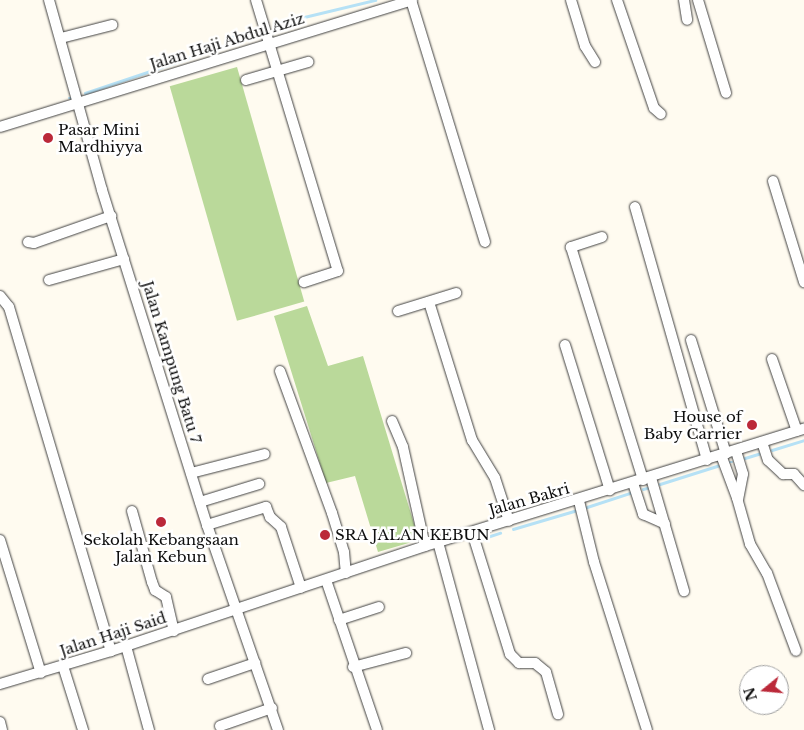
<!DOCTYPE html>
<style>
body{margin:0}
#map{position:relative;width:804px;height:730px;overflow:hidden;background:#fffbf0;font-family:"Libre Baskerville",serif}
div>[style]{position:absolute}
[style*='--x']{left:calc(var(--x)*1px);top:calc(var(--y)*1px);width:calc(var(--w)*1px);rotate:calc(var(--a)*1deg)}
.forest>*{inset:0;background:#bad99a;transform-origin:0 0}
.stream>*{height:2.5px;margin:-1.25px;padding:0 1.25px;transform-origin:1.25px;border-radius:1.25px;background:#b6e1f5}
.roads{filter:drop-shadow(0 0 1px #414141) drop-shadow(0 0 1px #414141)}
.minor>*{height:10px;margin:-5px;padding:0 5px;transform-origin:5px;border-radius:5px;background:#fff}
.dots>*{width:14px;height:14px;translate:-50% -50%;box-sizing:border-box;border:2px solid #fff;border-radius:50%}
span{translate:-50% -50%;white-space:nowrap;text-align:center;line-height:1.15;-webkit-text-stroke:5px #fff;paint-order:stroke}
.street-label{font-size:15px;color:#0e0e0e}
.poi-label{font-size:15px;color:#0e0e0e}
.left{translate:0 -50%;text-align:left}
.right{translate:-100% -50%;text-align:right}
.north{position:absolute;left:739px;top:665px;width:50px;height:50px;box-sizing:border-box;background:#fff;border:1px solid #9f9f9f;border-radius:50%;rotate:253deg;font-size:14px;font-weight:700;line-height:20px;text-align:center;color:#0e0e0e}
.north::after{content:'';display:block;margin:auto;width:18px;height:22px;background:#bb2939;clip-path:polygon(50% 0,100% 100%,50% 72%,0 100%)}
</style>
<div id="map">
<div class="forest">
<i style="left:237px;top:67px;width:244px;height:70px;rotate:74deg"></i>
<i style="clip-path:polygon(307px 306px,328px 366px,363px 356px,419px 540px,378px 552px,355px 476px,326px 483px,274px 316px)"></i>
</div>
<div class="stream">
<i style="--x:275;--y:24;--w:103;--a:-13.5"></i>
<i style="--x:85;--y:93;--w:151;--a:-18.6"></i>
<i style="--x:228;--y:45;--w:9;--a:-63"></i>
<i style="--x:232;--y:37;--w:30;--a:-17"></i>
<i style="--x:69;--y:98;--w:2;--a:0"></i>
<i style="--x:772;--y:450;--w:34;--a:-17"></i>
<i style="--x:745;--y:458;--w:14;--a:-17"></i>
<i style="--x:730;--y:462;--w:2;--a:0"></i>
<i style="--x:660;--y:484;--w:60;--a:-17.5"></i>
<i style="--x:643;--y:489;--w:4;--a:-14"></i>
<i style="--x:587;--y:507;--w:45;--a:-18"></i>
<i style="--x:513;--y:529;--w:64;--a:-16.4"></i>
<i style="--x:481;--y:539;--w:20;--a:-18"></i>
</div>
<div class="roads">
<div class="minor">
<i style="--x:49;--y:0;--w:197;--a:74.4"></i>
<i style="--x:102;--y:190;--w:351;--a:72.6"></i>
<i style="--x:207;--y:525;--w:217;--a:70.9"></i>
<i style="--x:256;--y:0;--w:283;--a:73.2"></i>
<i style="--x:338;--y:271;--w:36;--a:162"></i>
<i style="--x:411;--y:0;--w:253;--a:73"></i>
<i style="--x:571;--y:0;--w:48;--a:73.1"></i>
<i style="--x:585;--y:46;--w:19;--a:58"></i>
<i style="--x:617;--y:0;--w:114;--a:71.1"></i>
<i style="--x:654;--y:108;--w:9;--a:41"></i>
<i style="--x:684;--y:0;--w:20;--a:81"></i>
<i style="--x:698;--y:0;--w:97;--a:73.2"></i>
<i style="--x:61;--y:38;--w:53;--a:-14.3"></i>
<i style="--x:246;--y:80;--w:65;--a:-16.2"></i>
<i style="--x:0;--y:127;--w:431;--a:-17.1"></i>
<i style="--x:773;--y:181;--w:106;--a:72.9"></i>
<i style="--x:635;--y:207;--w:263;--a:74.1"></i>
<i style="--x:602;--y:237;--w:33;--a:162"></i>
<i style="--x:571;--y:247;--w:244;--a:72.8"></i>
<i style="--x:28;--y:242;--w:6;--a:9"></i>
<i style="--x:34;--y:243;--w:82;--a:-19.3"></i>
<i style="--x:49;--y:280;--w:78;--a:-15.6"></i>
<i style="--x:0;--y:296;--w:14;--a:51"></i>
<i style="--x:9;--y:307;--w:359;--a:73.5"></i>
<i style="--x:429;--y:302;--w:145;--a:72.7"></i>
<i style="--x:472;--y:440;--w:44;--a:58.8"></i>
<i style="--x:495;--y:478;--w:45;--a:72"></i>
<i style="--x:398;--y:311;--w:61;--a:-17.2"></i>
<i style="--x:691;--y:340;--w:119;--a:72.9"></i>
<i style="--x:565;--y:345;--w:152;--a:72.8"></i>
<i style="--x:772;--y:359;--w:76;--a:70.9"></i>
<i style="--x:280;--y:371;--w:151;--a:69.9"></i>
<i style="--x:332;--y:513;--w:41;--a:72.9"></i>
<i style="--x:344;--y:552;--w:21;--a:85"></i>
<i style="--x:392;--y:421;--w:28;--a:67"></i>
<i style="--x:403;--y:447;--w:101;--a:77.5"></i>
<i style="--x:762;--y:442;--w:19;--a:72"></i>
<i style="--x:768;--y:460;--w:21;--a:43"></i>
<i style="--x:783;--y:474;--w:11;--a:0"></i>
<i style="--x:794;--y:474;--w:15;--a:48"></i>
<i style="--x:736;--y:451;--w:24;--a:73"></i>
<i style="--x:743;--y:474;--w:26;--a:101"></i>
<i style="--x:721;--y:455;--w:46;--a:69.6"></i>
<i style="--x:737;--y:498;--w:48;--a:74.2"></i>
<i style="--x:750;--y:544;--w:34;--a:60"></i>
<i style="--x:767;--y:573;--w:83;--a:69.6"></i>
<i style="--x:191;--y:473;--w:76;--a:-14.4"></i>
<i style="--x:651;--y:478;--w:118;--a:73.7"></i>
<i style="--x:633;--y:483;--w:33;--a:72"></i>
<i style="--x:643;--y:514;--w:24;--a:24"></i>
<i style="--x:579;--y:501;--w:63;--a:76.2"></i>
<i style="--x:594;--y:562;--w:176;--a:72.5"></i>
<i style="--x:200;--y:502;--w:62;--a:-17"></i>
<i style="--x:132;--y:511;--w:74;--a:74.3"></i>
<i style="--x:152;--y:582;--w:9;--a:69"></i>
<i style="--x:155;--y:590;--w:13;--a:32"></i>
<i style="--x:166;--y:597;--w:35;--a:77"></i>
<i style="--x:207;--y:525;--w:62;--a:-17"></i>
<i style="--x:266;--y:507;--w:11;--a:68"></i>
<i style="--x:270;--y:517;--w:15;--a:42"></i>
<i style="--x:281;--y:527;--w:64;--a:71.8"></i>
<i style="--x:472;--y:532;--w:128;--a:72.7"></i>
<i style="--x:510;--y:654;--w:13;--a:45"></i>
<i style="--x:519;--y:663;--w:16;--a:0"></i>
<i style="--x:535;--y:663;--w:14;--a:39"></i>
<i style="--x:546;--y:672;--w:44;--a:74.1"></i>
<i style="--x:0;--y:540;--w:139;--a:72.9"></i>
<i style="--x:438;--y:542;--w:195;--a:74.8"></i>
<i style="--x:326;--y:580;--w:158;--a:71.2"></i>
<i style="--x:339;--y:620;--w:42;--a:-18"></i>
<i style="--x:126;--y:646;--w:87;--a:74.7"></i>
<i style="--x:63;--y:666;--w:67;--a:72.6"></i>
<i style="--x:353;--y:667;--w:55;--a:-14.8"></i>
<i style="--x:208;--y:679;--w:50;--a:-18.8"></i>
<i style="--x:0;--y:684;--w:116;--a:-16.6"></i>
<i style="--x:111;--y:651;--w:331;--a:-18.5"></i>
<i style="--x:425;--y:546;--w:397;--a:-17.2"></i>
<i style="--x:0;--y:722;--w:8;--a:76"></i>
<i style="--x:220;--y:726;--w:55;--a:-19.1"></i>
</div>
</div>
<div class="dots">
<i style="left:48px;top:138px;background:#bb2939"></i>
<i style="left:752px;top:425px;background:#bb2939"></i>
<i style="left:161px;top:522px;background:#bb2939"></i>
<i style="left:325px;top:535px;background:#bb2939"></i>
</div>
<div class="street-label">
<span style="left:227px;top:41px;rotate:-17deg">Jalan Haji Abdul Aziz</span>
<span style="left:172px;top:362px;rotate:73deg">Jalan Kampung Batu 7</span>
<span style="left:529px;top:499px;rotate:-16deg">Jalan Bakri</span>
<span style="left:113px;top:634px;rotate:-18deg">Jalan Haji Said</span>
</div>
<div class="poi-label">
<span class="left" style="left:58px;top:138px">Pasar Mini<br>Mardhiyya</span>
<span class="right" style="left:742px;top:425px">House of<br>Baby Carrier</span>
<span class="left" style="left:335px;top:535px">SRA JALAN KEBUN</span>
<span style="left:161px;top:548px">Sekolah Kebangsaan<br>Jalan Kebun</span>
</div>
<div class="north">N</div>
</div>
